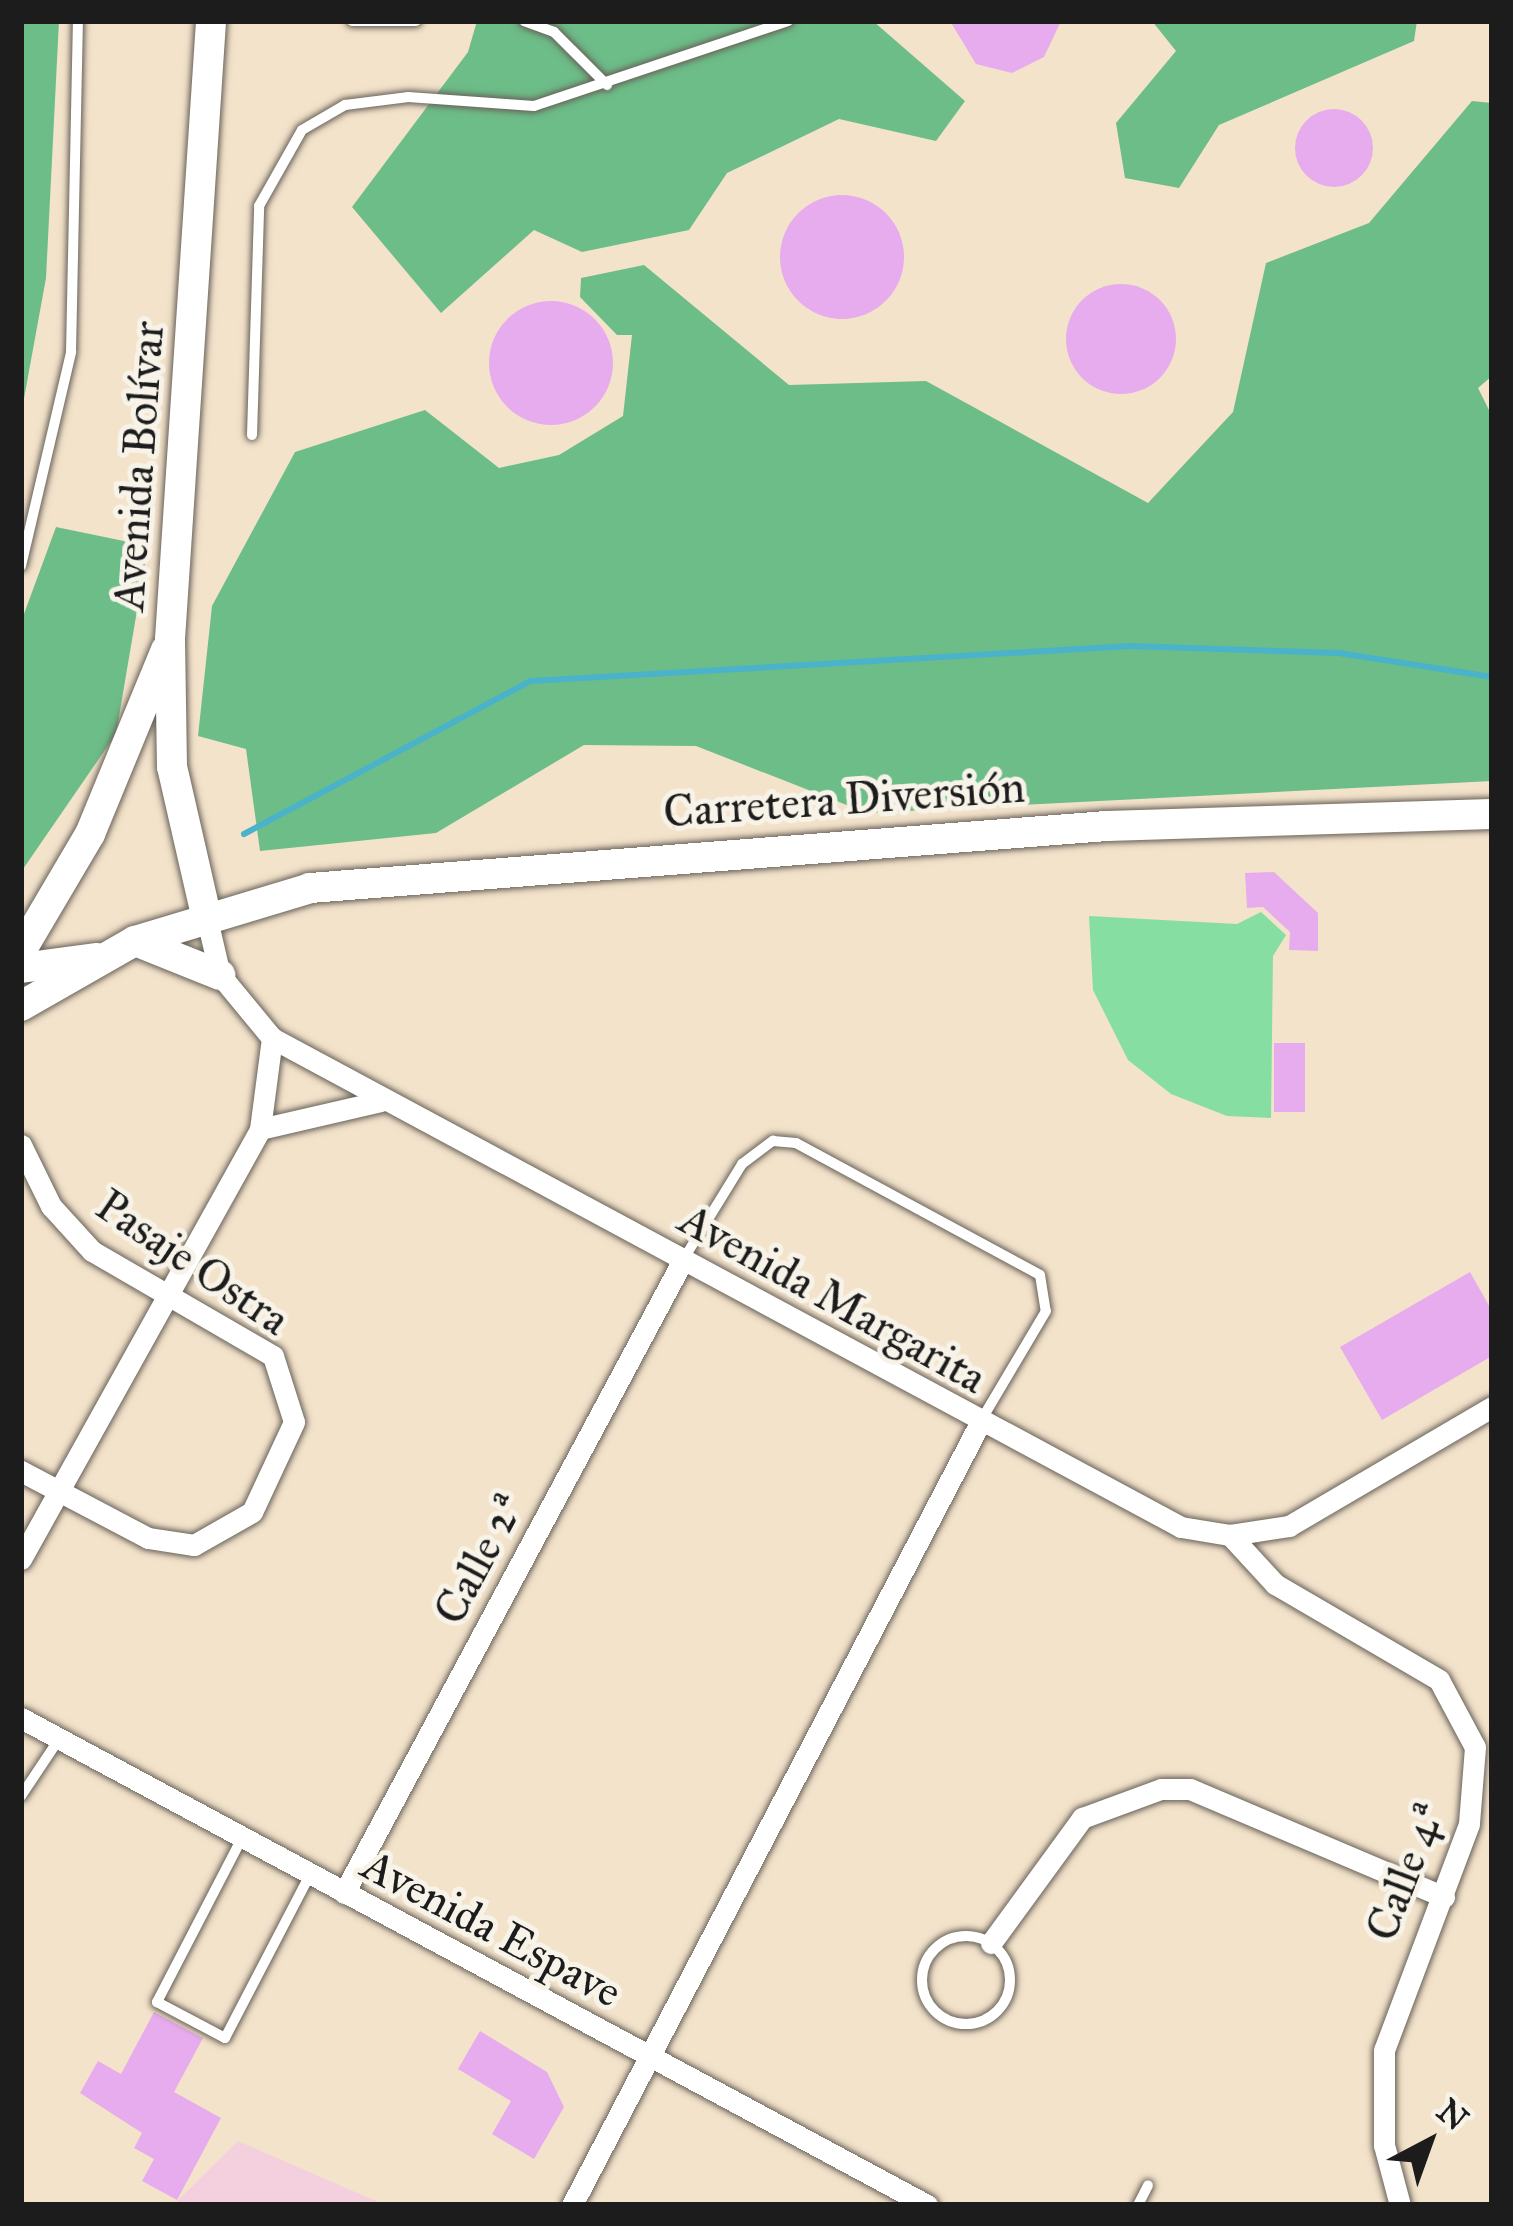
<!DOCTYPE html>
<meta charset="utf-8">
<style>
body{margin:0}
#map{position:relative;width:1513px;height:2226px;overflow:hidden;background:#f4e3cb;font-family:"IM FELL Great Primer",serif}
div>[style]{position:absolute}
[style*='--x']{left:calc(var(--x)*1px);top:calc(var(--y)*1px);width:calc(var(--w)*1px);rotate:calc(var(--a)*1deg)}
.built>*{inset:0;background:#f4cfdd}
.green>*{inset:0;background:#87dea2}
.forest>*{inset:0;background:#6dbd88}
.stream>*{height:6px;margin:-3px;padding:0 3px;transform-origin:3px;border-radius:3px;background:#4ab3c9}
.building>*{inset:0;background:#e7aced;transform-origin:0 0}
.round{border-radius:50%}
.roads{filter:drop-shadow(0 0 3px #686259) drop-shadow(0 0 3px #686259)}
.lane>*{height:10px;margin:-5px;padding:0 5px;transform-origin:5px;border-radius:5px;background:#fff}
.lane>.ring{margin:-5px;padding:0;box-sizing:content-box;background:none;border:10px solid #fff;border-radius:50%}
.street>*{height:21px;margin:-10.5px;padding:0 10.5px;transform-origin:10.5px;border-radius:10.5px;background:#fff}
.secondary>*{height:30px;margin:-15px;padding:0 15px;transform-origin:15px;border-radius:15px;background:#fff}
span{translate:-50% -50%;white-space:nowrap;text-align:center;line-height:1.15;-webkit-text-stroke:10px #f7f3e8;paint-order:stroke}
.street-label{font-size:45px;color:#1c1c1c}
.frame{position:absolute;inset:0;border:24px solid #1c1c1c;pointer-events:none}
.north{position:absolute;left:1369px;top:2082px;width:120px;height:120px;-webkit-text-stroke:9px #f7f3e8;paint-order:stroke;rotate:41deg;font-size:33px;font-weight:700;line-height:48px;text-align:center;color:#1c1c1c}
.north::after{content:'';display:block;margin:auto;width:42px;height:54px;background:#1c1c1c;clip-path:polygon(50% 0,100% 100%,50% 72%,0 100%)}
</style>
<div id="map">
<div class="built">
<i style="clip-path:polygon(238px 2141px,385px 2205px,173px 2205px)"></i>
</div>
<div class="green">
<i style="clip-path:polygon(1261px 912px,1286px 935px,1273px 956px,1271px 1118px,1227px 1116px,1171px 1094px,1128px 1060px,1093px 990px,1089px 916px,1237px 924px)"></i>
</div>
<div class="forest">
<i style="clip-path:polygon(21px 21px,59px 21px,46px 278px,21px 415px)"></i>
<i style="clip-path:polygon(477px 21px,873px 21px,965px 101px,936px 141px,839px 119px,727px 173px,689px 230px,582px 252px,534px 230px,441px 313px,352px 207px,468px 52px)"></i>
<i style="clip-path:polygon(1152px 21px,1417px 21px,1414px 41px,1219px 125px,1179px 188px,1125px 178px,1116px 123px,1176px 51px)"></i>
<i style="clip-path:polygon(1472px 101px,1492px 103px,1492px 376px,1478px 388px,1492px 416px,1492px 781px,867px 813px,696px 746px,584px 745px,436px 833px,260px 851px,246px 749px,198px 736px,212px 606px,295px 452px,425px 410px,499px 468px,559px 455px,623px 416px,632px 335px,617px 335px,580px 297px,581px 278px,644px 265px,789px 385px,926px 381px,1148px 503px,1233px 412px,1266px 263px,1369px 223px)"></i>
<i style="clip-path:polygon(56px 527px,148px 546px,116px 734px,21px 872px,21px 622px)"></i>
</div>
<div class="stream">
<i style="--x:244;--y:834;--w:325;--a:-28.1"></i>
<i style="--x:531;--y:681;--w:600;--a:-3.34"></i>
<i style="--x:1130;--y:646;--w:209;--a:1.9"></i>
<i style="--x:1339;--y:653;--w:155;--a:8.9"></i>
</div>
<div class="building">
<i style="clip-path:polygon(950px 21px,1061px 21px,1044px 57px,1012px 73px,976px 64px)"></i>
<i class="round" style="left:1295px;top:109px;width:78px;height:78px"></i>
<i class="round" style="left:780px;top:195px;width:124px;height:124px"></i>
<i class="round" style="left:1066px;top:284px;width:110px;height:110px"></i>
<i class="round" style="left:489px;top:301px;width:124px;height:124px"></i>
<i style="clip-path:polygon(1274px 872px,1318px 913px,1318px 951px,1289px 950px,1290px 932px,1263px 907px,1247px 908px,1245px 873px)"></i>
<i style="left:1274px;top:1043px;width:31px;height:69px"></i>
<i style="clip-path:polygon(1470px 1272px,1492px 1311px,1492px 1356px,1382px 1420px,1340px 1347px)"></i>
<i style="clip-path:polygon(154px 2012px,203px 2038px,174px 2092px,221px 2118px,177px 2200px,142px 2181px,154px 2159px,134px 2148px,142px 2133px,80px 2093px,98px 2061px,121px 2074px)"></i>
<i style="clip-path:polygon(480px 2031px,547px 2072px,564px 2107px,534px 2159px,492px 2134px,511px 2101px,458px 2069px)"></i>
</div>
<div class="roads">
<div class="lane">
<i style="--x:352;--y:21;--w:64;--a:0"></i>
<i style="--x:524;--y:21;--w:32;--a:20"></i>
<i style="--x:554;--y:32;--w:75;--a:45"></i>
<i style="--x:252;--y:435;--w:229;--a:-88.2"></i>
<i style="--x:259;--y:206;--w:87;--a:-60.5"></i>
<i style="--x:302;--y:130;--w:50;--a:-30.2"></i>
<i style="--x:345;--y:105;--w:64;--a:-7.2"></i>
<i style="--x:408;--y:97;--w:126;--a:4.1"></i>
<i style="--x:534;--y:106;--w:268;--a:-18.5"></i>
<i style="--x:21;--y:566;--w:220;--a:-76.8"></i>
<i style="--x:71;--y:352;--w:331;--a:-88.8"></i>
<i style="--x:683;--y:1260;--w:113;--a:-58.4"></i>
<i style="--x:742;--y:1164;--w:39;--a:-37"></i>
<i style="--x:773;--y:1141;--w:23;--a:5"></i>
<i style="--x:796;--y:1143;--w:277;--a:28.4"></i>
<i style="--x:1040;--y:1275;--w:36;--a:81"></i>
<i style="--x:1046;--y:1311;--w:126;--a:120.7"></i>
<i style="--x:21;--y:1796;--w:69;--a:-56.3"></i>
<i style="--x:242;--y:1838;--w:185;--a:117.4"></i>
<i style="--x:157;--y:2002;--w:77;--a:27.9"></i>
<i style="--x:225;--y:2038;--w:184;--a:-62.5"></i>
<i class="ring" style="left:922px;top:1936px;width:78px;height:78px"></i>
<i style="--x:1138;--y:2205;--w:22;--a:-63"></i>
</div>
<div class="street">
<i style="--x:206;--y:915;--w:62;--a:76.9"></i>
<i style="--x:220;--y:975;--w:82;--a:50.5"></i>
<i style="--x:272;--y:1038;--w:1032;--a:28.28"></i>
<i style="--x:1181;--y:1527;--w:50;--a:9.3"></i>
<i style="--x:1230;--y:1535;--w:60;--a:-8.7"></i>
<i style="--x:1289;--y:1526;--w:235;--a:-30.4"></i>
<i style="--x:260;--y:1129;--w:124;--a:-13"></i>
<i style="--x:21;--y:1145;--w:68;--a:63.8"></i>
<i style="--x:51;--y:1206;--w:61;--a:47.7"></i>
<i style="--x:92;--y:1251;--w:209;--a:30.1"></i>
<i style="--x:273;--y:1356;--w:69;--a:72.3"></i>
<i style="--x:294;--y:1422;--w:99;--a:115"></i>
<i style="--x:252;--y:1512;--w:67;--a:150.4"></i>
<i style="--x:194;--y:1545;--w:47;--a:-171.3"></i>
<i style="--x:148;--y:1538;--w:144;--a:-152.2"></i>
<i style="--x:1230;--y:1535;--w:67;--a:47.4"></i>
<i style="--x:1275;--y:1584;--w:190;--a:30.3"></i>
<i style="--x:1439;--y:1680;--w:76;--a:61.8"></i>
<i style="--x:1475;--y:1747;--w:77;--a:94.5"></i>
<i style="--x:1469;--y:1824;--w:241;--a:110.6"></i>
<i style="--x:1384;--y:2050;--w:95;--a:90"></i>
<i style="--x:1384;--y:2145;--w:62;--a:75.1"></i>
<i style="--x:21;--y:1559;--w:492;--a:-60.9"></i>
<i style="--x:260;--y:1129;--w:92;--a:-82.5"></i>
<i style="--x:21;--y:1718;--w:1029;--a:28.26"></i>
<i style="--x:344;--y:1893;--w:718;--a:-61.83"></i>
<i style="--x:991;--y:1943;--w:155;--a:-53.9"></i>
<i style="--x:1082;--y:1818;--w:84;--a:-20.2"></i>
<i style="--x:1161;--y:1789;--w:29;--a:0"></i>
<i style="--x:1190;--y:1789;--w:276;--a:23"></i>
<i style="--x:572;--y:2205;--w:882;--a:-62.45"></i>
</div>
<div class="secondary">
<i style="--x:206;--y:915;--w:152;--a:-102.9"></i>
<i style="--x:172;--y:767;--w:128;--a:-90.9"></i>
<i style="--x:170;--y:639;--w:619;--a:-86.2"></i>
<i style="--x:135;--y:941;--w:92;--a:21.8"></i>
<i style="--x:21;--y:951;--w:136;--a:-59.5"></i>
<i style="--x:90;--y:834;--w:199;--a:-67.6"></i>
<i style="--x:21;--y:968;--w:77;--a:-7.5"></i>
<i style="--x:21;--y:1006;--w:131;--a:-29.7"></i>
<i style="--x:135;--y:941;--w:183;--a:-16.8"></i>
<i style="--x:310;--y:888;--w:799;--a:-4.45"></i>
<i style="--x:1107;--y:826;--w:385;--a:-1.8"></i>
</div>
</div>
<div class="street-label">
<span style="left:138px;top:466px;rotate:-86deg">Avenida Bolívar</span>
<span style="left:844px;top:799px;rotate:-4deg">Carretera Diversión</span>
<span style="left:193px;top:1262px;rotate:34deg">Pasaje Ostra</span>
<span style="left:833px;top:1298px;rotate:29deg">Avenida Margarita</span>
<span style="left:479px;top:1558px;rotate:-62deg">Calle 2ª</span>
<span style="left:1405px;top:1871px;rotate:-69deg">Calle 4ª</span>
<span style="left:492px;top:1928px;rotate:28deg">Avenida Espave</span>
</div>
<div class="frame"></div>
<div class="north">N</div>
</div>
